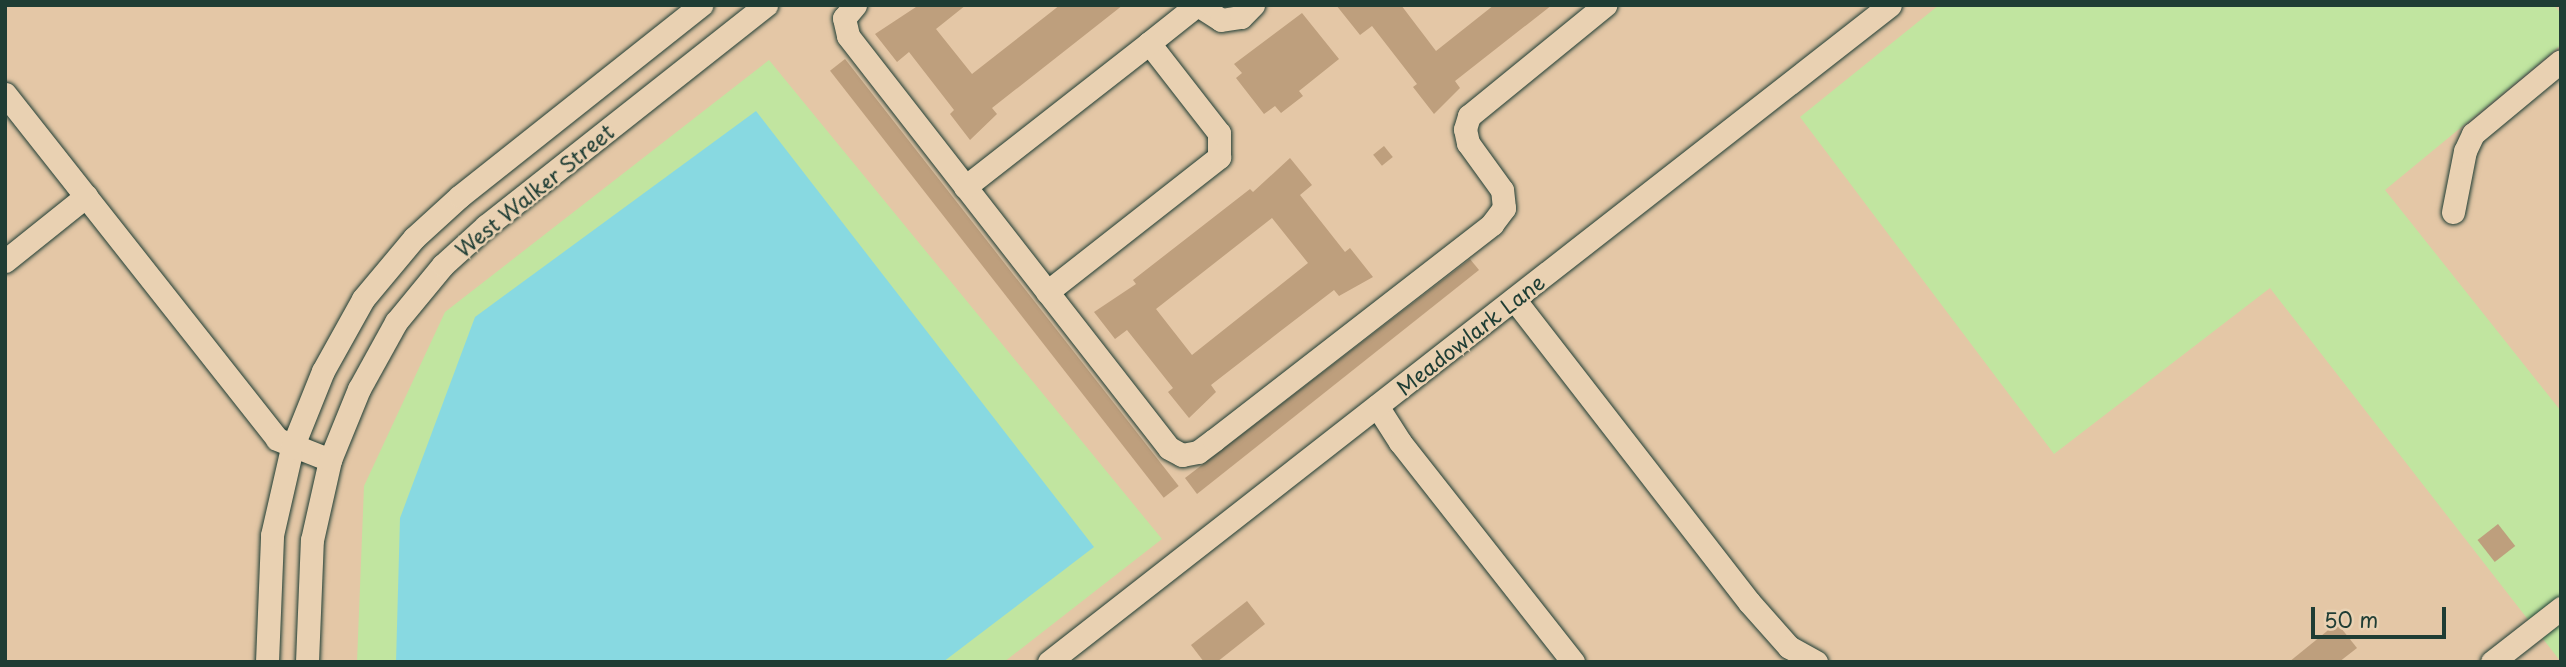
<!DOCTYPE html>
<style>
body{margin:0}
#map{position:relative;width:2566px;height:667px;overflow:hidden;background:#e4c7a6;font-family:"Playpen Sans",sans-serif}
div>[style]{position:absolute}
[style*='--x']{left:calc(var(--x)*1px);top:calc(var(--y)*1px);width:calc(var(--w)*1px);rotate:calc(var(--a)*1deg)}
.green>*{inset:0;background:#c1e5a0}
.water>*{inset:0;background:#88d9e1}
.building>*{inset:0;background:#be9f7d;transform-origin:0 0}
.roads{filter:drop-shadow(0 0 2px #1f3d34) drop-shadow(0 0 2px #1f3d34)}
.minor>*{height:23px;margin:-11.5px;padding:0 11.5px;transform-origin:11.5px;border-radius:11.5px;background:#e9d1b2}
span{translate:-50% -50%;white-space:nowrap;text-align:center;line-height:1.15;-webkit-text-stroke:5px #e9d1b2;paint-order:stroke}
.street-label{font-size:21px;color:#1f3d34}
.frame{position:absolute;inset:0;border:7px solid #1f3d34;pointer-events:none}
.scale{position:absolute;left:2311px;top:607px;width:135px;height:32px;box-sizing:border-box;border:4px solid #1f3d34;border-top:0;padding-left:9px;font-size:21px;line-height:24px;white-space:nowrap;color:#1f3d34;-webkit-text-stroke:5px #e9d1b2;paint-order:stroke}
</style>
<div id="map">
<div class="green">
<i style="clip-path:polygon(1939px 5px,2554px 5px,2561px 14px,2561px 45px,2385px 190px,2561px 411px,2561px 662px,2270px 288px,2054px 454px,1800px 117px)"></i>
<i style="clip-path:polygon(769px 60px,1162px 539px,1004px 662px,357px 662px,364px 486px,445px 312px)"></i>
</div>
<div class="water">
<i style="clip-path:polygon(756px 111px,1094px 547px,943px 662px,396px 662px,400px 518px,475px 317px)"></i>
</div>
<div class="building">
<i style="clip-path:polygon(919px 5px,966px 5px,936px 29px,972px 74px,1060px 5px,1123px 5px,992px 108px,997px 114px,970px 140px,950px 114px,954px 110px,909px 52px,897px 62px,875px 34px)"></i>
<i style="clip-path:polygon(1336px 5px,1401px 5px,1436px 51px,1494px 5px,1552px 5px,1455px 81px,1460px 88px,1434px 114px,1413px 87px,1417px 84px,1372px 26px,1360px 35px)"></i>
<i style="clip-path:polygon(1302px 13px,1339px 59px,1299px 91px,1303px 96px,1281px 113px,1275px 106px,1264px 114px,1236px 78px,1242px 73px,1234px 64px)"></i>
<i style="left:845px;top:59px;width:542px;height:19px;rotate:52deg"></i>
<i style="left:1384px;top:146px;width:14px;height:14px;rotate:51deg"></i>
<i style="clip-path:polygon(evenodd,1290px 158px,1312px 185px,1300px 195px,1345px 252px,1350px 248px,1373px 277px,1339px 296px,1334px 290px,1278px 333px,1211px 385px,1216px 392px,1189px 418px,1168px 392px,1173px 388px,1127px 330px,1115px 339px,1094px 312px,1136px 284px,1133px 280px,1250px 189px,1253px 192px,1290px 158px,1272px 218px,1308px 263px,1192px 355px,1156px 309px,1272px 218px)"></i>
<i style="clip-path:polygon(1470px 259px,1479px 270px,1197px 494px,1185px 478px)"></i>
<i style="left:2498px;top:524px;width:28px;height:26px;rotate:52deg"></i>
<i style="clip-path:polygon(1247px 601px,1265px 624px,1217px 662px,1204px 662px,1191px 645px)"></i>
<i style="clip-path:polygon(2337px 623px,2357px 648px,2339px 662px,2289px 662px)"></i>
</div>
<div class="roads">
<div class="minor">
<i style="--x:855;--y:5;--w:17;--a:130"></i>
<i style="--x:844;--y:18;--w:18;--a:77"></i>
<i style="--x:848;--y:36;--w:522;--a:52.08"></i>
<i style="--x:1169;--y:448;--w:15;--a:28"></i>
<i style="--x:1182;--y:455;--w:16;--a:-11"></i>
<i style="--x:1198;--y:452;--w:20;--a:-37"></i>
<i style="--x:1214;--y:440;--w:352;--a:-37.8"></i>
<i style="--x:1492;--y:224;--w:20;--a:-53"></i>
<i style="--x:1504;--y:208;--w:18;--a:-96"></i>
<i style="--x:1502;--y:190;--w:58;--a:-125.9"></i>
<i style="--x:1468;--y:143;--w:14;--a:-102"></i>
<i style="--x:1465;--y:129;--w:14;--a:-73"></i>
<i style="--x:1469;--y:116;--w:176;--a:-39.2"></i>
<i style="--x:1198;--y:5;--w:27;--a:33"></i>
<i style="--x:1221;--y:20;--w:20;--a:-9"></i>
<i style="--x:1241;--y:17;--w:17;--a:-45"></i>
<i style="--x:5;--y:94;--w:439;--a:51.7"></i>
<i style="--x:277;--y:439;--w:57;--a:21.6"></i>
<i style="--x:965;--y:187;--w:234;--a:-38"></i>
<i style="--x:2453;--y:212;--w:62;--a:-78.9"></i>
<i style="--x:2465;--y:151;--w:19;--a:-65"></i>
<i style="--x:2473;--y:134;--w:114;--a:-39.7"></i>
<i style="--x:5;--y:261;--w:104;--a:-38.7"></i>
<i style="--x:1047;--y:292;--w:219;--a:-38.1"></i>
<i style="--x:1219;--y:157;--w:24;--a:-90"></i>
<i style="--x:1219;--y:133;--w:114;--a:-127.9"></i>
<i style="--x:1149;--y:43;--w:61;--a:-38.4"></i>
<i style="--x:1514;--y:299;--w:383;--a:52.2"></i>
<i style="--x:1749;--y:602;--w:60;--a:48.4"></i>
<i style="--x:1789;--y:647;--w:31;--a:29"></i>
<i style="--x:1377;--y:406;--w:43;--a:57.4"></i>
<i style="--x:1400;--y:442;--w:280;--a:51.8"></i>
<i style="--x:267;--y:662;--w:127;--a:-87.7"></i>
<i style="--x:272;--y:535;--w:89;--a:-77.1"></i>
<i style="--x:292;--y:448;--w:83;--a:-68.1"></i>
<i style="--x:323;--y:371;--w:82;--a:-60.9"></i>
<i style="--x:363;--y:299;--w:80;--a:-50.1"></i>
<i style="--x:414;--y:238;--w:62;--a:-42.4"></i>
<i style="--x:460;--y:196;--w:308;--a:-38.4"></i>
<i style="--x:307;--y:662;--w:122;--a:-87.7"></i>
<i style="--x:312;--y:540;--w:82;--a:-77.3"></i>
<i style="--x:330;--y:460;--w:77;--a:-67.8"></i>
<i style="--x:359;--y:389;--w:77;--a:-61.1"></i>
<i style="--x:396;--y:322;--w:74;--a:-50.5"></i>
<i style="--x:443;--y:265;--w:58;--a:-42.2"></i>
<i style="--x:486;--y:226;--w:357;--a:-38.3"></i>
<i style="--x:1049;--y:662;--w:1067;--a:-38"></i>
<i style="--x:2492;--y:662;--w:88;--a:-38"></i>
</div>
</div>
<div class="street-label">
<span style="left:534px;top:190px;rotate:-39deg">West Walker Street</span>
<span style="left:1470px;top:334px;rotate:-38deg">Meadowlark Lane</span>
</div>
<div class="frame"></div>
<div class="scale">50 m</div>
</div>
